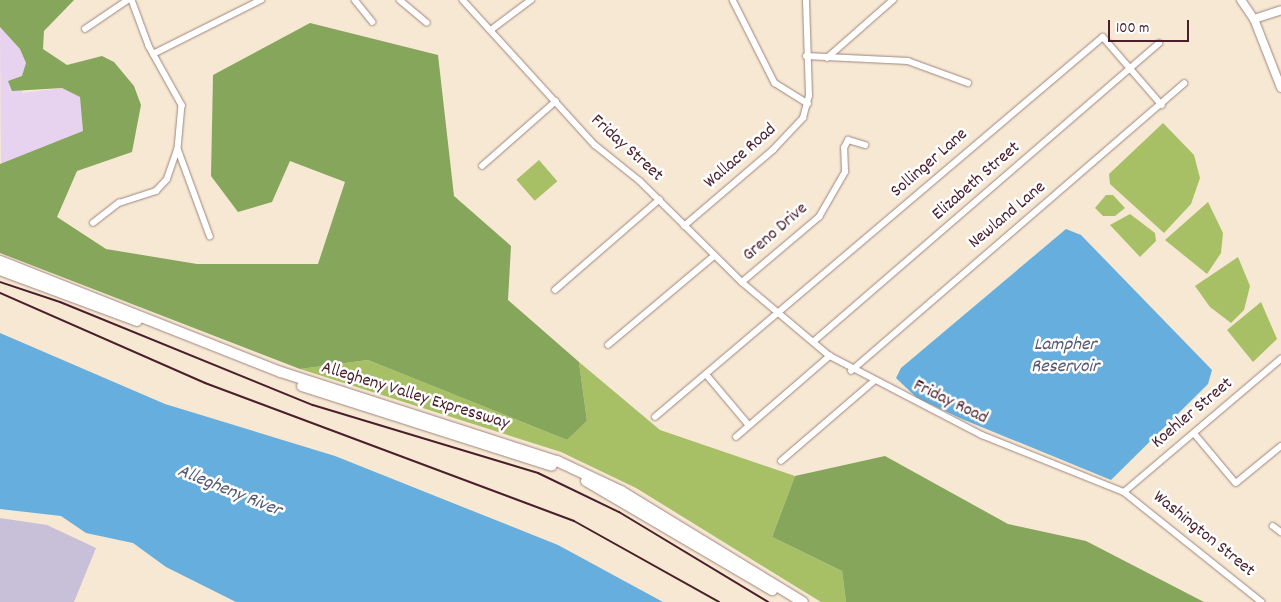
<!DOCTYPE html>
<style>
body{margin:0}
#map{position:relative;width:1281px;height:602px;overflow:hidden;background:#f6e8d3;font-family:Dekko,sans-serif}
div>[style]{position:absolute}
[style*='--x']{left:calc(var(--x)*1px);top:calc(var(--y)*1px);width:calc(var(--w)*1px);rotate:calc(var(--a)*1deg)}
.built>*{inset:0;background:#e7d2ef}
.industrial>*{inset:0;background:#c8bfd8}
.green>*{inset:0;background:#a7c066;transform-origin:0 0}
.forest>*{inset:0;background:#85a65b}
.water>*{inset:0;background:#65aedd}
.roads{filter:drop-shadow(0 0 1px #a0847f) drop-shadow(0 0 1px #a0847f)}
.street>*{height:5.5px;margin:-2.75px;padding:0 2.75px;transform-origin:2.75px;border-radius:2.75px;background:#fff}
.secondary>*{height:8px;margin:-4px;padding:0 4px;transform-origin:4px;border-radius:4px;background:#fff}
.highway>*{height:10px;margin:-5px;padding:0 5px;transform-origin:5px;border-radius:5px;background:#fff}
.rail>*{height:2px;margin:-1px;padding:0 1px;transform-origin:1px;border-radius:1px;background:#4a1f2b}
span{translate:-50% -50%;white-space:nowrap;text-align:center;line-height:1.15;-webkit-text-stroke:5px #fff;paint-order:stroke}
.street-label{font-size:18px;color:#4a1f2b}
.water-label{font-size:19px;color:#555872;font-style:italic}
.scale{position:absolute;left:1108px;top:20px;width:81px;height:22px;box-sizing:border-box;border:2px solid #4a1f2b;border-top:0;padding-left:6px;font-size:15px;line-height:18px;white-space:nowrap;color:#4a1f2b;-webkit-text-stroke:4px #fff;paint-order:stroke}
</style>
<div id="map">
<div class="built">
<i style="clip-path:polygon(0 27px,20px 49px,26px 63px,22px 93px,62px 88px,80px 97px,83px 132px,1px 164px)"></i>
</div>
<div class="industrial">
<i style="clip-path:polygon(0 518px,47px 525px,96px 548px,74px 602px,0 602px)"></i>
</div>
<div class="green">
<i style="clip-path:polygon(1163px 123px,1194px 155px,1200px 178px,1191px 204px,1164px 233px,1110px 184px,1109px 174px)"></i>
<i style="left:539px;top:160px;width:28px;height:30px;rotate:49deg"></i>
<i style="clip-path:polygon(1106px 195px,1113px 195px,1125px 208px,1115px 216px,1103px 216px,1095px 208px)"></i>
<i style="clip-path:polygon(1208px 202px,1223px 233px,1221px 253px,1207px 274px,1165px 240px)"></i>
<i style="clip-path:polygon(1130px 214px,1155px 233px,1156px 241px,1140px 257px,1110px 225px)"></i>
<i style="clip-path:polygon(1238px 257px,1250px 286px,1244px 310px,1231px 323px,1210px 307px,1195px 286px)"></i>
<i style="clip-path:polygon(1261px 302px,1277px 339px,1253px 362px,1227px 330px)"></i>
<i style="clip-path:polygon(368px 360px,567px 440px,587px 421px,579px 362px,660px 430px,795px 476px,772px 537px,842px 571px,846px 602px,821px 602px,636px 488px,561px 452px,300px 369px)"></i>
</div>
<div class="forest">
<i style="clip-path:polygon(0 0,74px 0,44px 31px,43px 49px,67px 65px,102px 56px,114px 62px,134px 86px,141px 105px,132px 152px,77px 171px,57px 217px,106px 249px,197px 264px,318px 264px,345px 182px,290px 161px,272px 202px,238px 212px,211px 176px,213px 75px,310px 23px,438px 55px,454px 196px,511px 246px,508px 300px,579px 362px,587px 421px,567px 440px,368px 360px,300px 369px,0 253px,0 164px,83px 131px,80px 97px,62px 88px,12px 91px,8px 81px,22px 76px,26px 63px,20px 49px,0 27px)"></i>
<i style="clip-path:polygon(885px 456px,1008px 524px,1086px 541px,1204px 602px,846px 602px,842px 571px,772px 537px,795px 476px)"></i>
</div>
<div class="water">
<i style="clip-path:polygon(1066px 229px,1081px 235px,1212px 370px,1208px 384px,1111px 480px,962px 419px,917px 398px,896px 378px,901px 368px)"></i>
<i style="clip-path:polygon(0 333px,165px 404px,335px 456px,558px 545px,663px 602px,236px 602px,166px 567px,133px 543px,86px 533px,61px 516px,0 509px)"></i>
</div>
<div class="roads">
<div class="street">
<i style="--x:132;--y:0;--w:49;--a:69.7"></i>
<i style="--x:149;--y:46;--w:68;--a:60.8"></i>
<i style="--x:182;--y:105;--w:44;--a:95.2"></i>
<i style="--x:178;--y:149;--w:93;--a:69.8"></i>
<i style="--x:355;--y:0;--w:28;--a:51"></i>
<i style="--x:400;--y:0;--w:35;--a:40"></i>
<i style="--x:463;--y:0;--w:196;--a:47.7"></i>
<i style="--x:595;--y:145;--w:58;--a:38.7"></i>
<i style="--x:640;--y:181;--w:144;--a:44.7"></i>
<i style="--x:742;--y:282;--w:115;--a:40.1"></i>
<i style="--x:830;--y:356;--w:171;--a:27.5"></i>
<i style="--x:982;--y:435;--w:153;--a:21.9"></i>
<i style="--x:1124;--y:492;--w:176;--a:38.6"></i>
<i style="--x:733;--y:0;--w:93;--a:63.2"></i>
<i style="--x:775;--y:83;--w:39;--a:32"></i>
<i style="--x:85;--y:29;--w:52;--a:-34"></i>
<i style="--x:491;--y:30;--w:50;--a:-36.9"></i>
<i style="--x:153;--y:54;--w:121;--a:-26.6"></i>
<i style="--x:806;--y:56;--w:102;--a:2.8"></i>
<i style="--x:908;--y:61;--w:64;--a:20.1"></i>
<i style="--x:827;--y:58;--w:88;--a:-41.3"></i>
<i style="--x:482;--y:166;--w:98;--a:-41.3"></i>
<i style="--x:93;--y:223;--w:33;--a:-38"></i>
<i style="--x:119;--y:203;--w:39;--a:-18"></i>
<i style="--x:156;--y:191;--w:16;--a:-47"></i>
<i style="--x:167;--y:179;--w:31;--a:-71"></i>
<i style="--x:684;--y:226;--w:117;--a:-40.5"></i>
<i style="--x:773;--y:150;--w:44;--a:-46.8"></i>
<i style="--x:803;--y:118;--w:23;--a:-75"></i>
<i style="--x:809;--y:96;--w:96;--a:-91.8"></i>
<i style="--x:742;--y:282;--w:101;--a:-40.2"></i>
<i style="--x:819;--y:217;--w:52;--a:-60"></i>
<i style="--x:845;--y:172;--w:24;--a:-92"></i>
<i style="--x:844;--y:148;--w:9;--a:-63"></i>
<i style="--x:848;--y:140;--w:18;--a:16"></i>
<i style="--x:555;--y:290;--w:138;--a:-40.9"></i>
<i style="--x:813;--y:342;--w:457;--a:-40.8"></i>
<i style="--x:608;--y:345;--w:138;--a:-40"></i>
<i style="--x:851;--y:371;--w:440;--a:-40.8"></i>
<i style="--x:706;--y:374;--w:67;--a:49.9"></i>
<i style="--x:655;--y:417;--w:587;--a:-40.31"></i>
<i style="--x:1103;--y:37;--w:90;--a:49.1"></i>
<i style="--x:1194;--y:433;--w:65;--a:50"></i>
<i style="--x:1236;--y:483;--w:58;--a:-39.4"></i>
<i style="--x:736;--y:437;--w:124;--a:-40.8"></i>
<i style="--x:781;--y:461;--w:121;--a:-40.7"></i>
<i style="--x:1124;--y:492;--w:206;--a:-40.3"></i>
<i style="--x:1273;--y:526;--w:10;--a:37"></i>
</div>
<div class="secondary">
<i style="--x:1241;--y:0;--w:23;--a:56"></i>
<i style="--x:1254;--y:19;--w:74;--a:68.6"></i>
<i style="--x:1254;--y:19;--w:28;--a:-18"></i>
</div>
<div class="highway">
<i style="--x:0;--y:261;--w:302;--a:21.6"></i>
<i style="--x:281;--y:372;--w:290;--a:17.9"></i>
<i style="--x:557;--y:461;--w:71;--a:25.1"></i>
<i style="--x:621;--y:491;--w:213;--a:31.4"></i>
<i style="--x:0;--y:270;--w:146;--a:20.4"></i>
<i style="--x:302;--y:386;--w:262;--a:17.7"></i>
<i style="--x:586;--y:481;--w:216;--a:30.4"></i>
</div>
</div>
<div class="rail">
<i style="--x:0;--y:282;--w:63;--a:18.4"></i>
<i style="--x:60;--y:302;--w:273;--a:22.2"></i>
<i style="--x:313;--y:405;--w:235;--a:16.8"></i>
<i style="--x:538;--y:473;--w:90;--a:25.7"></i>
<i style="--x:619;--y:512;--w:174;--a:31.1"></i>
<i style="--x:0;--y:293;--w:224;--a:23.7"></i>
<i style="--x:205;--y:383;--w:394;--a:20.5"></i>
<i style="--x:574;--y:521;--w:166;--a:29.2"></i>
</div>
<div class="street-label">
<span style="left:626px;top:149px;rotate:42deg">Friday Street</span>
<span style="left:741px;top:157px;rotate:-41deg">Wallace Road</span>
<span style="left:930px;top:164px;rotate:-41deg">Sollinger Lane</span>
<span style="left:977px;top:182px;rotate:-41deg">Elizabeth Street</span>
<span style="left:1008px;top:216px;rotate:-40deg">Newland Lane</span>
<span style="left:776px;top:233px;rotate:-41deg">Greno Drive</span>
<span style="left:415px;top:397px;rotate:17deg">Allegheny Valley Expressway</span>
<span style="left:950px;top:403px;rotate:26deg">Friday Road</span>
<span style="left:1193px;top:414px;rotate:-40deg">Koehler Street</span>
<span style="left:1203px;top:535px;rotate:39deg">Washington Street</span>
</div>
<div class="water-label">
<span style="left:1065px;top:357px">Lampher<br>Reservoir</span>
<span style="left:229px;top:492px;rotate:22deg">Allegheny River</span>
</div>
<div class="scale">100 m</div>
</div>
